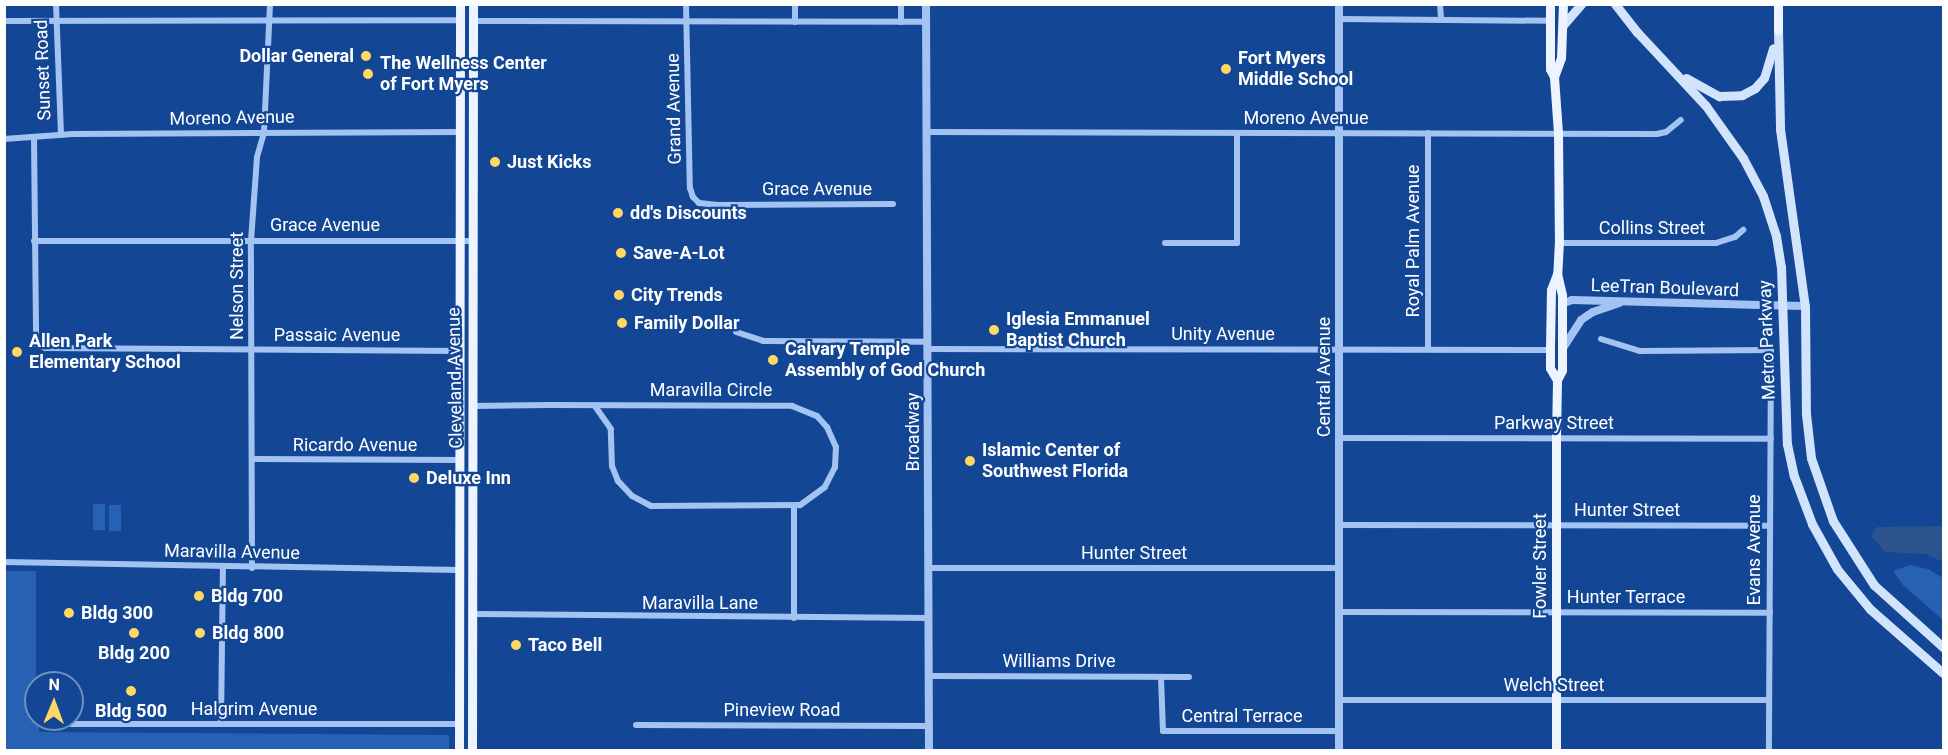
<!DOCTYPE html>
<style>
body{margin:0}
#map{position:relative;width:1948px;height:755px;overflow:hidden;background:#134795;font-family:Roboto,sans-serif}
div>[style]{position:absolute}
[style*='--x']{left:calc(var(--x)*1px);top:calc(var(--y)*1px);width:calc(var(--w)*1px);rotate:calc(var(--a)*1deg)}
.green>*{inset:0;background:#2661b4;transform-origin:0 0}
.water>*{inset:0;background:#2d538d}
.minor>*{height:6px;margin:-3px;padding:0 3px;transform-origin:3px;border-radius:3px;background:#a3c4f2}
.tertiary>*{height:8px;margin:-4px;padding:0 4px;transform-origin:4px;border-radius:4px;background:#a3c4f2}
.secondary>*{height:9px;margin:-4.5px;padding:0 4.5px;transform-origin:4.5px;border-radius:4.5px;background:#d2e3fc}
.primary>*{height:9px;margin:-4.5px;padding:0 4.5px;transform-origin:4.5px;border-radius:4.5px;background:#eef4ff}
.dots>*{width:16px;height:16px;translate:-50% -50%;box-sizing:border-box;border:3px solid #134795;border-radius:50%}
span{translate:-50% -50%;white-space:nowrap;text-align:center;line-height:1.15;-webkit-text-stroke:4.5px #134795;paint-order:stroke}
.poi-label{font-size:18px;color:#fff;font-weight:700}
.right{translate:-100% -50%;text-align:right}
.left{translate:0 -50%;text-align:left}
.street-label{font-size:18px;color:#fff}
.frame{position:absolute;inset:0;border:6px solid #fff;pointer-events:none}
.north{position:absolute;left:24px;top:671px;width:60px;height:60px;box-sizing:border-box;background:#134795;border:2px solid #7191bf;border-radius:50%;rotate:1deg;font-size:16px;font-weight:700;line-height:24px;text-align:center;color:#fff}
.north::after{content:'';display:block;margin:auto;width:21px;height:27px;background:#ffd864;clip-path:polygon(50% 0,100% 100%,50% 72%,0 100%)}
</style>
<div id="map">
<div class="green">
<i style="left:93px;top:504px;width:12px;height:26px"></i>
<i style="left:109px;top:505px;width:12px;height:26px"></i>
<i style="clip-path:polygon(1910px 565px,1928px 569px,1943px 578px,1943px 620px,1903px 585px,1893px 571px)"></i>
<i style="clip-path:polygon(5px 571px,36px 571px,36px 719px,39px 719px,39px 732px,449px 735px,449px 750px,5px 750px)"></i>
</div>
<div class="water">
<i style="clip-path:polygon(1943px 526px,1943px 562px,1926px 554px,1885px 552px,1871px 536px,1877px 527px)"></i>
</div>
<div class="minor">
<i style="--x:56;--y:4;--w:131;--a:87.8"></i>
<i style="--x:686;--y:4;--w:184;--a:88.8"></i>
<i style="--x:690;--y:188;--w:9;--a:72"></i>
<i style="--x:693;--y:197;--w:8;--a:45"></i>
<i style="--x:699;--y:203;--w:19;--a:6"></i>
<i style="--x:718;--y:205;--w:175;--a:-0.3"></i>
<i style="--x:795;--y:4;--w:18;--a:90"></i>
<i style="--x:1440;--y:4;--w:16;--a:86"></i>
<i style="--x:1339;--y:19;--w:211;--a:0.5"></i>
<i style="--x:4;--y:21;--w:456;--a:-0.1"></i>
<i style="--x:473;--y:21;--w:454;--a:0.1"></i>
<i style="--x:901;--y:22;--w:18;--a:-90"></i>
<i style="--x:927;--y:132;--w:730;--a:0.16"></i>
<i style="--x:1657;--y:134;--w:9;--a:-13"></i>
<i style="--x:1666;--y:132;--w:19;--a:-39"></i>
<i style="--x:34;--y:137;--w:207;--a:89.4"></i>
<i style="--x:36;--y:344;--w:10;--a:24"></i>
<i style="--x:45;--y:348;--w:414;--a:0.4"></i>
<i style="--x:4;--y:139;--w:69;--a:-4.1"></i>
<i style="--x:73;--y:134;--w:387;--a:-0.3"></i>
<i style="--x:34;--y:241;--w:438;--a:0"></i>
<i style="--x:1165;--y:243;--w:72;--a:0"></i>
<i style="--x:1237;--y:243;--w:110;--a:-90"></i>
<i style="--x:1559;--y:243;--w:157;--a:0"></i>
<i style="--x:1716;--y:243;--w:20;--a:-18"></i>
<i style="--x:1735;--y:237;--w:11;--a:-41"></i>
<i style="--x:736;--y:332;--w:28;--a:18"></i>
<i style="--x:763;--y:341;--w:164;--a:0.3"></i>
<i style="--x:1601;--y:339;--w:41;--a:17.1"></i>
<i style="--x:1640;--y:351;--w:131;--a:-0.4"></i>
<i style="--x:1771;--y:350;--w:400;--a:90.3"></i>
<i style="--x:927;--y:349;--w:623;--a:0.09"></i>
<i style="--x:1428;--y:349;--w:216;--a:-90"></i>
<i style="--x:473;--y:406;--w:76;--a:-0.8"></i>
<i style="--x:549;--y:405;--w:243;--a:0.2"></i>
<i style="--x:792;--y:406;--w:27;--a:22"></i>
<i style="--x:817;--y:416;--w:15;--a:48"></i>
<i style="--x:827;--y:427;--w:22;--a:66"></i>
<i style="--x:836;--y:447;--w:20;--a:93"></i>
<i style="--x:835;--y:467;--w:22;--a:117"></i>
<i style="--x:825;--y:487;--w:31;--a:144"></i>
<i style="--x:800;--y:505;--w:149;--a:179.6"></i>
<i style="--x:651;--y:506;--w:21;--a:-152"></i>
<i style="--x:632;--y:496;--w:21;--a:-133"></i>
<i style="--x:618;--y:481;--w:16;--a:-112"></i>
<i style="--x:612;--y:466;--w:37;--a:-92"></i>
<i style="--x:611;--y:429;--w:29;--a:-125"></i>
<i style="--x:1338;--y:438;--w:433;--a:0.1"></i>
<i style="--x:252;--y:459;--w:207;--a:0.3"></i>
<i style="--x:794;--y:506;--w:112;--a:90"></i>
<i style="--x:1339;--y:525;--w:431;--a:0.1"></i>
<i style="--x:4;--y:562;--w:455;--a:1"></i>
<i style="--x:252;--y:568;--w:327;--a:-90.2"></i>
<i style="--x:251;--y:241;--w:84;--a:-85.9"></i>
<i style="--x:257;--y:157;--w:26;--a:-74"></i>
<i style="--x:264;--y:132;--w:128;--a:-87.3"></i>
<i style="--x:929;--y:568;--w:410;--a:0"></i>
<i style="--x:1339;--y:612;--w:431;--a:0.1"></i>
<i style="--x:472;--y:614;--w:457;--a:0.5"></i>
<i style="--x:929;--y:676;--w:260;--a:0.2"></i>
<i style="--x:1161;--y:677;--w:54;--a:87.9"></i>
<i style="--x:1163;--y:731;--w:176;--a:0"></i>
<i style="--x:1339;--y:700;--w:430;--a:0"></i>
<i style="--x:49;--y:722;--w:24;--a:5"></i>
<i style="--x:73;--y:724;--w:386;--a:0"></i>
<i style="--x:221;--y:724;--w:156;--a:-89.3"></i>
<i style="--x:636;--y:725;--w:293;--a:0.2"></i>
</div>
<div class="tertiary">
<i style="--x:926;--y:4;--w:746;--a:89.77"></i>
<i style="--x:1339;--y:4;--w:746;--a:90"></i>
<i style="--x:1562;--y:304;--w:11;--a:-22"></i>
<i style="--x:1572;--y:300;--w:233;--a:1.5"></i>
<i style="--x:1563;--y:348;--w:33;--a:-57"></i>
<i style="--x:1581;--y:320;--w:14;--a:-34"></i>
<i style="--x:1593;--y:312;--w:28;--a:-19"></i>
</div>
<div class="secondary">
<i style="--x:1615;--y:4;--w:36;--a:52"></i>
<i style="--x:1637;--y:32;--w:101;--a:47"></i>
<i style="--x:1706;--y:106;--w:64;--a:54.6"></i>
<i style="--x:1743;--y:158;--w:43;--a:62.2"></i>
<i style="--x:1763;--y:196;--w:42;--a:72"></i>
<i style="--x:1776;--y:236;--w:31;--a:81"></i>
<i style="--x:1781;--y:267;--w:177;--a:88.1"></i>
<i style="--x:1787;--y:444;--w:33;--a:78"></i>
<i style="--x:1794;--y:476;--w:51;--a:69.4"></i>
<i style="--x:1812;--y:524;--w:51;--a:60.9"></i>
<i style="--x:1837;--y:569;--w:52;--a:50.5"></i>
<i style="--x:1870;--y:609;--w:98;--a:41.3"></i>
<i style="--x:1563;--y:25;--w:28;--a:-49"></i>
<i style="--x:1778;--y:30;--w:99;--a:88.8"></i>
<i style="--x:1780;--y:129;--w:179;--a:82"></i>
<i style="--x:1805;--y:306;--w:108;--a:89.5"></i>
<i style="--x:1806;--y:414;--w:44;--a:83.5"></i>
<i style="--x:1811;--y:458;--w:67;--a:70.8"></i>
<i style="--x:1833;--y:521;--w:76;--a:57.4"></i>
<i style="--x:1874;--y:585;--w:94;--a:42"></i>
<i style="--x:1686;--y:78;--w:38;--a:29"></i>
<i style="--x:1719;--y:96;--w:23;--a:-2"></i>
<i style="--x:1742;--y:95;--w:15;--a:-28"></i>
<i style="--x:1755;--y:88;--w:13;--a:-48"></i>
<i style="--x:1764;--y:78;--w:31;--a:-73"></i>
</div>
<div class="primary">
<i style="--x:1550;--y:4;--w:65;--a:90"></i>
<i style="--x:1550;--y:69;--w:9;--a:63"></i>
<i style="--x:1554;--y:77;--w:56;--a:85.9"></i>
<i style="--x:1558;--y:133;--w:108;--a:89.5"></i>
<i style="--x:1559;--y:241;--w:33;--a:93"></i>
<i style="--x:1557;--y:274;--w:17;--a:111"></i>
<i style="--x:1551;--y:290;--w:60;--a:91"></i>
<i style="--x:1550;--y:350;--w:18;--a:90"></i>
<i style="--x:1550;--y:368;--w:14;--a:60"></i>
<i style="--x:1778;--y:4;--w:26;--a:90"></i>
<i style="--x:1554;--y:77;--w:20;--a:-70"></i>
<i style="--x:1561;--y:58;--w:54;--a:-87.9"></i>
<i style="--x:459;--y:750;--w:746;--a:-89.92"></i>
<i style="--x:472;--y:750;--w:746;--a:-89.92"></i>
<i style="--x:1556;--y:750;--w:312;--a:-90"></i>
<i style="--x:1556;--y:438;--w:58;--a:-89"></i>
<i style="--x:1557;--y:380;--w:11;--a:-63"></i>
<i style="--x:1562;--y:370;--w:75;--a:-90"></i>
<i style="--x:1562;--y:295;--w:22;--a:-103"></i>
</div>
<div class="dots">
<i style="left:366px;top:56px;background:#ffd864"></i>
<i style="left:1226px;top:69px;background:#ffd864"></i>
<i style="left:368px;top:74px;background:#ffd864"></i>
<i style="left:495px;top:162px;background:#ffd864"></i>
<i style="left:618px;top:213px;background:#ffd864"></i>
<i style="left:621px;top:253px;background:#ffd864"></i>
<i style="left:619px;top:295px;background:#ffd864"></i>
<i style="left:622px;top:323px;background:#ffd864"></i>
<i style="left:994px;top:330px;background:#ffd864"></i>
<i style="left:17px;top:352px;background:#ffd864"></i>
<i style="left:773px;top:360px;background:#ffd864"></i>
<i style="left:970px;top:461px;background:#ffd864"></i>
<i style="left:414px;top:478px;background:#ffd864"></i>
<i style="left:199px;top:596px;background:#ffd864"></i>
<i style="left:69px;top:613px;background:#ffd864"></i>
<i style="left:134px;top:633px;background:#ffd864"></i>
<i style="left:200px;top:633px;background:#ffd864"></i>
<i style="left:516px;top:645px;background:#ffd864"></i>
<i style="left:131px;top:691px;background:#ffd864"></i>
</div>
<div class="poi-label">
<span class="right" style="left:354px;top:56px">Dollar General</span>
<span class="left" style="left:1238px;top:69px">Fort Myers<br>Middle School</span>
<span class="left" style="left:380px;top:74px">The Wellness Center<br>of Fort Myers</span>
<span class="left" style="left:507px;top:162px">Just Kicks</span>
<span class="left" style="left:630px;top:213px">dd's Discounts</span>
<span class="left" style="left:633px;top:253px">Save-A-Lot</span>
<span class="left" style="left:631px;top:295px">City Trends</span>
<span class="left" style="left:1006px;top:330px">Iglesia Emmanuel<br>Baptist Church</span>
<span class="left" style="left:634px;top:323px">Family Dollar</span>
<span class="left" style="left:29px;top:352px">Allen Park<br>Elementary School</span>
<span class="left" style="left:785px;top:360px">Calvary Temple<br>Assembly of God Church</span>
<span class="left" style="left:982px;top:461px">Islamic Center of<br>Southwest Florida</span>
<span class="left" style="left:426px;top:478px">Deluxe Inn</span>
<span class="left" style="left:211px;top:596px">Bldg 700</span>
<span class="left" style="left:81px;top:613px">Bldg 300</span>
<span class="left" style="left:212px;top:633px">Bldg 800</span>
<span class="left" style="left:528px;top:645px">Taco Bell</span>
<span style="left:134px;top:653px">Bldg 200</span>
<span style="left:131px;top:711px">Bldg 500</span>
</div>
<div class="street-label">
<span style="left:43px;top:70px;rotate:-92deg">Sunset Road</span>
<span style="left:674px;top:109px;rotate:-91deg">Grand Avenue</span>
<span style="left:232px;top:118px;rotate:-1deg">Moreno Avenue</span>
<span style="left:1306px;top:118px">Moreno Avenue</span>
<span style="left:817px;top:189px">Grace Avenue</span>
<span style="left:325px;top:225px">Grace Avenue</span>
<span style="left:1652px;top:228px">Collins Street</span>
<span style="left:1413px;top:241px;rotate:-90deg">Royal Palm Avenue</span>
<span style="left:237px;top:286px;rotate:-90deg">Nelson Street</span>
<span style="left:1665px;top:288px;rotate:2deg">LeeTran Boulevard</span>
<span style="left:1223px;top:334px">Unity Avenue</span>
<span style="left:337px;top:335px">Passaic Avenue</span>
<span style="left:1767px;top:340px;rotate:-92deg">Metro Parkway</span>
<span style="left:1324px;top:377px;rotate:-90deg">Central Avenue</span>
<span style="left:455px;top:378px;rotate:-91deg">Cleveland Avenue</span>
<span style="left:711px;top:390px">Maravilla Circle</span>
<span style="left:1554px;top:423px">Parkway Street</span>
<span style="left:913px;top:432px;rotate:-90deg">Broadway</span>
<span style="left:355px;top:445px">Ricardo Avenue</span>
<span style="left:1627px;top:510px">Hunter Street</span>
<span style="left:1754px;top:550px;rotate:-90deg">Evans Avenue</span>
<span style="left:232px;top:552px;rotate:1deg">Maravilla Avenue</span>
<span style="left:1134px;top:553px">Hunter Street</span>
<span style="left:1540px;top:566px;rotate:-90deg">Fowler Street</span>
<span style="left:1626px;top:597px">Hunter Terrace</span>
<span style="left:700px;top:603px">Maravilla Lane</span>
<span style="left:1059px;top:661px">Williams Drive</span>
<span style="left:1554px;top:685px">Welch Street</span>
<span style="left:254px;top:709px">Halgrim Avenue</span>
<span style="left:782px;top:710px">Pineview Road</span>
<span style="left:1242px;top:716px">Central Terrace</span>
</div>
<div class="frame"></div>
<div class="north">N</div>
</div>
